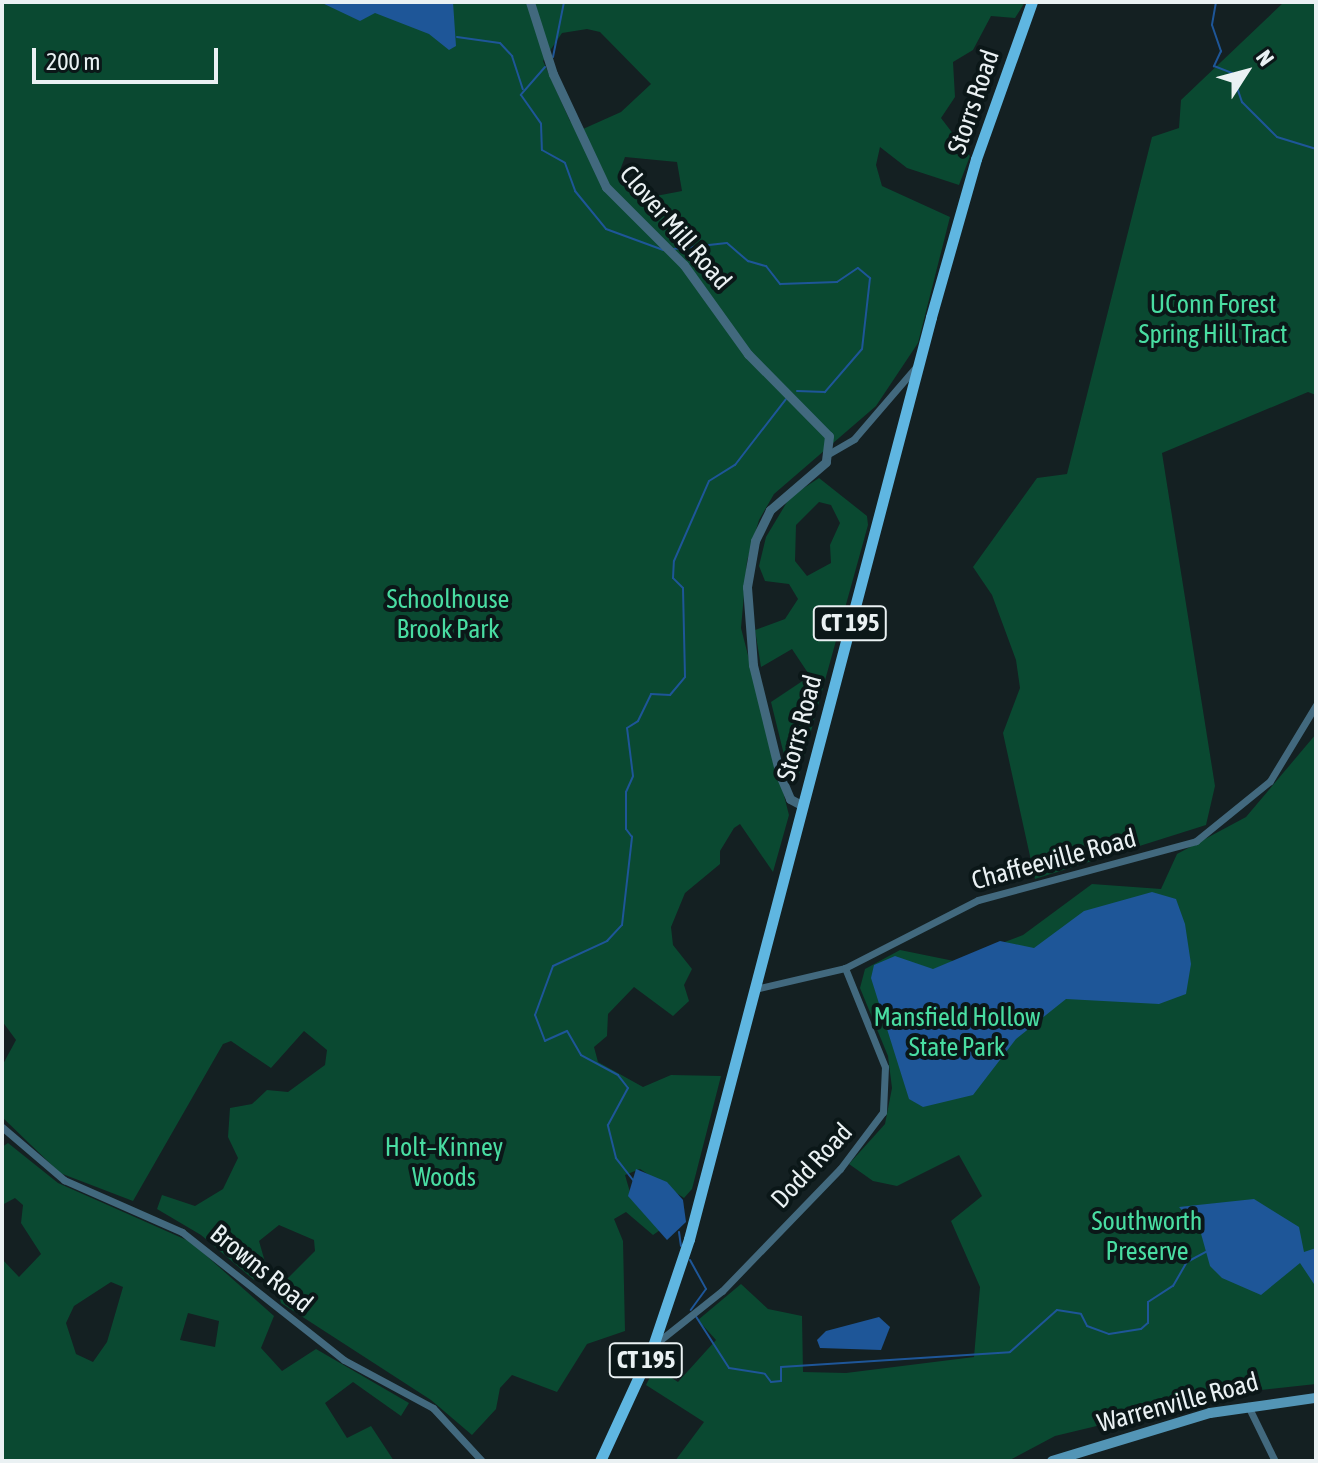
<!DOCTYPE html>
<meta charset="utf-8">
<style>
body{margin:0}
#map{position:relative;width:1318px;height:1463px;overflow:hidden;background:#142022;font-family:"Asap Condensed",sans-serif}
div>[style]{position:absolute}
[style*='--x']{left:calc(var(--x)*1px);top:calc(var(--y)*1px);width:calc(var(--w)*1px);rotate:calc(var(--a)*1deg)}
.green>*{inset:0;background:#0a4931}
.water>*{inset:0;background:#1e5698}
.stream>*{height:2px;margin:-1px;padding:0 1px;transform-origin:1px;border-radius:1px;background:#1e5698}
.minor>*{height:7px;margin:-3.5px;padding:0 3.5px;transform-origin:3.5px;border-radius:3.5px;background:#42697e}
.tertiary>*{height:9px;margin:-4.5px;padding:0 4.5px;transform-origin:4.5px;border-radius:4.5px;background:#42697e}
.secondary>*{height:10px;margin:-5px;padding:0 5px;transform-origin:5px;border-radius:5px;background:#5395b6}
.primary>*{height:11px;margin:-5.5px;padding:0 5.5px;transform-origin:5.5px;border-radius:5.5px;background:#5fb6e1}
span{translate:-50% -50%;white-space:nowrap;text-align:center;line-height:1.15;-webkit-text-stroke:8px #0b1718;paint-order:stroke}
.shield-label span{padding:2px 6px;background:#0b1718;border:2px solid;border-radius:6px;-webkit-text-stroke-width:0}
.shield-label{font-size:24px;color:#eaf1f3;font-weight:700}
.street-label{font-size:26px;color:#eaf1f3}
.park-label{font-size:26px;color:#49dda2}
.frame{position:absolute;inset:0;border:4px solid #eaf1f3;pointer-events:none}
.north{position:absolute;left:1206px;top:32px;width:80px;height:80px;-webkit-text-stroke:6px #0b1718;paint-order:stroke;rotate:54deg;font-size:22px;font-weight:700;line-height:32px;text-align:center;color:#eaf1f3}
.north::after{content:'';display:block;margin:auto;width:28px;height:36px;background:#eaf1f3;clip-path:polygon(50% 0,100% 100%,50% 72%,0 100%)}
.scale{position:absolute;left:32px;top:48px;width:186px;height:36px;box-sizing:border-box;border:4px solid #eaf1f3;border-top:0;padding-left:10px;font-size:24px;line-height:28px;white-space:nowrap;color:#eaf1f3;-webkit-text-stroke:6px #0b1718;paint-order:stroke}
</style>
<div id="map">
<div class="green">
<i style="clip-path:polygon(evenodd,2px 2px,1025px 2px,1015px 18px,991px 16px,973px 50px,953px 62px,955px 97px,941px 118px,970px 156px,959px 185px,907px 168px,880px 147px,876px 165px,882px 186px,950px 217px,918px 343px,876px 406px,774px 494px,759px 520px,747px 561px,741px 628px,789px 815px,773px 872px,740px 824px,734px 828px,720px 851px,720px 864px,685px 893px,671px 927px,673px 945px,692px 969px,684px 985px,689px 1001px,673px 1016px,634px 987px,608px 1014px,607px 1036px,594px 1047px,598px 1062px,643px 1087px,671px 1075px,721px 1076px,692px 1189px,684px 1198px,640px 1169px,625px 1175px,632px 1199px,660px 1230px,653px 1235px,626px 1212px,614px 1219px,623px 1241px,625px 1331px,587px 1344px,557px 1392px,512px 1375px,500px 1388px,496px 1409px,472px 1435px,431px 1400px,281px 1303px,277px 1289px,315px 1251px,314px 1240px,279px 1225px,259px 1241px,267px 1269px,254px 1280px,201px 1235px,157px 1209px,162px 1195px,195px 1206px,223px 1189px,238px 1158px,228px 1137px,230px 1108px,252px 1104px,267px 1090px,288px 1092px,325px 1065px,327px 1050px,304px 1031px,271px 1068px,231px 1041px,223px 1044px,133px 1201px,60px 1173px,2px 1117px,2px 1066px,16px 1040px,2px 1021px,2px 2px,587px 29px,600px 32px,651px 84px,621px 112px,583px 129px,570px 121px,543px 61px,562px 33px,587px 29px,2px 2px,625px 157px,677px 162px,682px 191px,640px 199px,619px 173px,625px 157px)"></i>
<i style="clip-path:polygon(1284px 2px,1316px 2px,1316px 395px,1308px 392px,1162px 453px,1215px 786px,1206px 825px,1035px 879px,1003px 733px,1020px 688px,1016px 660px,992px 595px,973px 567px,1037px 478px,1067px 474px,1152px 137px,1179px 128px,1181px 100px)"></i>
<i style="clip-path:polygon(evenodd,819px 478px,867px 516px,868px 525px,798px 778px,788px 771px,771px 702px,810px 676px,792px 649px,761px 667px,755px 630px,785px 619px,798px 599px,789px 584px,765px 581px,759px 566px,766px 537px,790px 497px,819px 478px,819px 502px,831px 505px,840px 523px,830px 545px,831px 563px,807px 576px,795px 561px,796px 525px,819px 502px)"></i>
<i style="clip-path:polygon(1316px 734px,1316px 1384px,1234px 1393px,1055px 1436px,1008px 1461px,675px 1461px,704px 1422px,646px 1385px,655px 1367px,678px 1382px,716px 1340px,698px 1320px,741px 1284px,768px 1309px,802px 1316px,803px 1372px,846px 1373px,974px 1357px,980px 1287px,951px 1221px,982px 1196px,959px 1155px,897px 1186px,873px 1181px,849px 1164px,885px 1124px,892px 1088px,888px 1056px,860px 988px,865px 969px,900px 950px,954px 961px,1023px 935px,1092px 884px,1161px 889px,1177px 854px,1246px 817px)"></i>
<i style="clip-path:polygon(evenodd,8px 1143px,58px 1183px,191px 1242px,274px 1316px,261px 1348px,282px 1371px,316px 1349px,409px 1403px,401px 1416px,353px 1382px,325px 1403px,347px 1438px,371px 1426px,394px 1461px,2px 1461px,2px 1259px,19px 1277px,41px 1254px,21px 1223px,23px 1205px,15px 1198px,2px 1205px,2px 1147px,8px 1143px,111px 1282px,123px 1287px,107px 1342px,93px 1362px,76px 1354px,66px 1323px,74px 1306px,111px 1282px,8px 1143px,188px 1313px,219px 1321px,215px 1347px,180px 1340px,188px 1313px)"></i>
</div>
<div class="water">
<i style="clip-path:polygon(320px 2px,453px 2px,456px 46px,449px 50px,429px 34px,375px 13px,360px 21px)"></i>
<i style="clip-path:polygon(1152px 892px,1176px 899px,1185px 924px,1191px 964px,1186px 994px,1159px 1004px,1066px 999px,1016px 1039px,973px 1095px,923px 1107px,909px 1099px,871px 978px,874px 965px,895px 956px,933px 969px,1000px 941px,1034px 948px,1084px 911px)"></i>
<i style="clip-path:polygon(636px 1169px,667px 1182px,683px 1200px,686px 1222px,667px 1240px,628px 1196px)"></i>
<i style="clip-path:polygon(1254px 1199px,1299px 1227px,1304px 1252px,1316px 1248px,1316px 1287px,1300px 1263px,1261px 1295px,1222px 1278px,1210px 1266px,1200px 1230px,1179px 1207px)"></i>
<i style="clip-path:polygon(879px 1317px,890px 1327px,881px 1350px,820px 1348px,817px 1340px,826px 1331px)"></i>
</div>
<div class="stream">
<i style="--x:1216;--y:2;--w:23;--a:100"></i>
<i style="--x:1212;--y:25;--w:28;--a:71"></i>
<i style="--x:1221;--y:51;--w:17;--a:115"></i>
<i style="--x:1214;--y:66;--w:19;--a:21"></i>
<i style="--x:1232;--y:73;--w:31;--a:71"></i>
<i style="--x:1242;--y:102;--w:49;--a:45"></i>
<i style="--x:1277;--y:137;--w:41;--a:17.1"></i>
<i style="--x:457;--y:37;--w:43;--a:7.9"></i>
<i style="--x:500;--y:43;--w:18;--a:47"></i>
<i style="--x:512;--y:56;--w:35;--a:72"></i>
<i style="--x:553;--y:57;--w:56;--a:-78.7"></i>
<i style="--x:545;--y:67;--w:37;--a:131"></i>
<i style="--x:521;--y:95;--w:35;--a:55"></i>
<i style="--x:541;--y:124;--w:26;--a:88"></i>
<i style="--x:542;--y:150;--w:26;--a:29"></i>
<i style="--x:565;--y:163;--w:30;--a:70"></i>
<i style="--x:575;--y:191;--w:49;--a:50.8"></i>
<i style="--x:606;--y:229;--w:61;--a:20.2"></i>
<i style="--x:673;--y:249;--w:54;--a:-6.3"></i>
<i style="--x:727;--y:243;--w:28;--a:41"></i>
<i style="--x:748;--y:261;--w:19;--a:16"></i>
<i style="--x:766;--y:266;--w:23;--a:52"></i>
<i style="--x:780;--y:284;--w:57;--a:-2"></i>
<i style="--x:837;--y:282;--w:25;--a:-34"></i>
<i style="--x:858;--y:268;--w:16;--a:40"></i>
<i style="--x:870;--y:278;--w:71;--a:96.4"></i>
<i style="--x:862;--y:349;--w:57;--a:130.7"></i>
<i style="--x:825;--y:392;--w:28;--a:-178"></i>
<i style="--x:633;--y:1180;--w:28;--a:-128"></i>
<i style="--x:616;--y:1158;--w:34;--a:-104"></i>
<i style="--x:608;--y:1125;--w:42;--a:-61.6"></i>
<i style="--x:628;--y:1088;--w:16;--a:-128"></i>
<i style="--x:618;--y:1075;--w:42;--a:-151.6"></i>
<i style="--x:581;--y:1055;--w:28;--a:-120"></i>
<i style="--x:567;--y:1031;--w:24;--a:156"></i>
<i style="--x:545;--y:1041;--w:28;--a:-111"></i>
<i style="--x:535;--y:1015;--w:52;--a:-69.8"></i>
<i style="--x:553;--y:966;--w:60;--a:-24.8"></i>
<i style="--x:607;--y:941;--w:22;--a:-47"></i>
<i style="--x:622;--y:925;--w:89;--a:-83.5"></i>
<i style="--x:632;--y:837;--w:10;--a:-127"></i>
<i style="--x:626;--y:829;--w:37;--a:-90"></i>
<i style="--x:626;--y:792;--w:17;--a:-66"></i>
<i style="--x:633;--y:776;--w:48;--a:-97.1"></i>
<i style="--x:627;--y:728;--w:13;--a:-32"></i>
<i style="--x:638;--y:721;--w:30;--a:-64"></i>
<i style="--x:651;--y:694;--w:19;--a:3"></i>
<i style="--x:670;--y:695;--w:23;--a:-50"></i>
<i style="--x:685;--y:677;--w:89;--a:-91.3"></i>
<i style="--x:683;--y:588;--w:14;--a:-135"></i>
<i style="--x:673;--y:578;--w:17;--a:-87"></i>
<i style="--x:674;--y:561;--w:87;--a:-66.4"></i>
<i style="--x:709;--y:481;--w:31;--a:-32"></i>
<i style="--x:735;--y:465;--w:83;--a:-52.3"></i>
<i style="--x:679;--y:1232;--w:14;--a:82"></i>
<i style="--x:690;--y:1260;--w:33;--a:61"></i>
<i style="--x:706;--y:1289;--w:26;--a:126"></i>
<i style="--x:695;--y:1315;--w:63;--a:57.3"></i>
<i style="--x:729;--y:1368;--w:36;--a:9"></i>
<i style="--x:765;--y:1374;--w:10;--a:53"></i>
<i style="--x:771;--y:1382;--w:10;--a:-6"></i>
<i style="--x:781;--y:1381;--w:14;--a:-90"></i>
<i style="--x:781;--y:1367;--w:229;--a:-3.7"></i>
<i style="--x:1010;--y:1352;--w:63;--a:-41.8"></i>
<i style="--x:1057;--y:1310;--w:24;--a:9"></i>
<i style="--x:1081;--y:1314;--w:13;--a:63"></i>
<i style="--x:1087;--y:1326;--w:23;--a:20"></i>
<i style="--x:1109;--y:1334;--w:32;--a:-9"></i>
<i style="--x:1141;--y:1329;--w:9;--a:-41"></i>
<i style="--x:1148;--y:1323;--w:21;--a:-90"></i>
<i style="--x:1148;--y:1302;--w:30;--a:-33"></i>
<i style="--x:1173;--y:1286;--w:28;--a:-60"></i>
<i style="--x:1187;--y:1262;--w:24;--a:-28"></i>
</div>
<div class="minor">
<i style="--x:830;--y:453;--w:28;--a:-30"></i>
<i style="--x:854;--y:439;--w:94;--a:-49.3"></i>
<i style="--x:755;--y:989;--w:92;--a:-13.1"></i>
<i style="--x:845;--y:968;--w:149;--a:-27.1"></i>
<i style="--x:978;--y:900;--w:226;--a:-15.1"></i>
<i style="--x:1196;--y:841;--w:95;--a:-39"></i>
<i style="--x:1270;--y:781;--w:89;--a:-58.8"></i>
<i style="--x:2;--y:1127;--w:82;--a:40.5"></i>
<i style="--x:64;--y:1180;--w:129;--a:23.8"></i>
<i style="--x:182;--y:1232;--w:206;--a:38.3"></i>
<i style="--x:344;--y:1360;--w:101;--a:28.3"></i>
<i style="--x:433;--y:1408;--w:72;--a:47.2"></i>
<i style="--x:654;--y:1345;--w:87;--a:-38.5"></i>
<i style="--x:722;--y:1291;--w:170;--a:-46"></i>
<i style="--x:840;--y:1169;--w:71;--a:-53"></i>
<i style="--x:883;--y:1112;--w:45;--a:-87.5"></i>
<i style="--x:885;--y:1067;--w:107;--a:-112"></i>
<i style="--x:1248;--y:1406;--w:61;--a:63.9"></i>
</div>
<div class="tertiary">
<i style="--x:530;--y:2;--w:76;--a:72.3"></i>
<i style="--x:553;--y:74;--w:125;--a:64.9"></i>
<i style="--x:606;--y:187;--w:110;--a:45"></i>
<i style="--x:684;--y:265;--w:110;--a:54.3"></i>
<i style="--x:748;--y:354;--w:115;--a:45.4"></i>
<i style="--x:829;--y:436;--w:26;--a:97"></i>
<i style="--x:826;--y:462;--w:74;--a:139.4"></i>
<i style="--x:770;--y:510;--w:34;--a:116"></i>
<i style="--x:755;--y:541;--w:47;--a:99.9"></i>
<i style="--x:747;--y:587;--w:78;--a:85.6"></i>
<i style="--x:753;--y:665;--w:113;--a:76.2"></i>
<i style="--x:780;--y:775;--w:26;--a:67"></i>
<i style="--x:790;--y:799;--w:15;--a:28"></i>
</div>
<div class="secondary">
<i style="--x:1052;--y:1461;--w:165;--a:-16.9"></i>
<i style="--x:1210;--y:1413;--w:107;--a:-8.1"></i>
</div>
<div class="primary">
<i style="--x:600;--y:1461;--w:127;--a:-65.3"></i>
<i style="--x:653;--y:1346;--w:113;--a:-71.4"></i>
<i style="--x:689;--y:1239;--w:953;--a:-75.29"></i>
<i style="--x:931;--y:317;--w:164;--a:-74.1"></i>
<i style="--x:976;--y:159;--w:167;--a:-70.4"></i>
</div>
<div class="shield-label">
<span style="left:850px;top:623px">CT 195</span>
<span style="left:646px;top:1360px">CT 195</span>
</div>
<div class="street-label">
<span style="left:974px;top:102px;rotate:-71deg">Storrs Road</span>
<span style="left:675px;top:228px;rotate:49deg">Clover Mill Road</span>
<span style="left:800px;top:728px;rotate:-75deg">Storrs Road</span>
<span style="left:1054px;top:860px;rotate:-15deg">Chaffeeville Road</span>
<span style="left:812px;top:1166px;rotate:-47deg">Dodd Road</span>
<span style="left:261px;top:1269px;rotate:39deg">Browns Road</span>
<span style="left:1178px;top:1403px;rotate:-15deg">Warrenville Road</span>
</div>
<div class="park-label">
<span style="left:1213px;top:320px">UConn Forest<br>Spring Hill Tract</span>
<span style="left:448px;top:615px">Schoolhouse<br>Brook Park</span>
<span style="left:957px;top:1033px">Mansfield Hollow<br>State Park</span>
<span style="left:444px;top:1163px">Holt–Kinney<br>Woods</span>
<span style="left:1147px;top:1237px">Southworth<br>Preserve</span>
</div>
<div class="frame"></div>
<div class="north">N</div>
<div class="scale">200 m</div>
</div>
